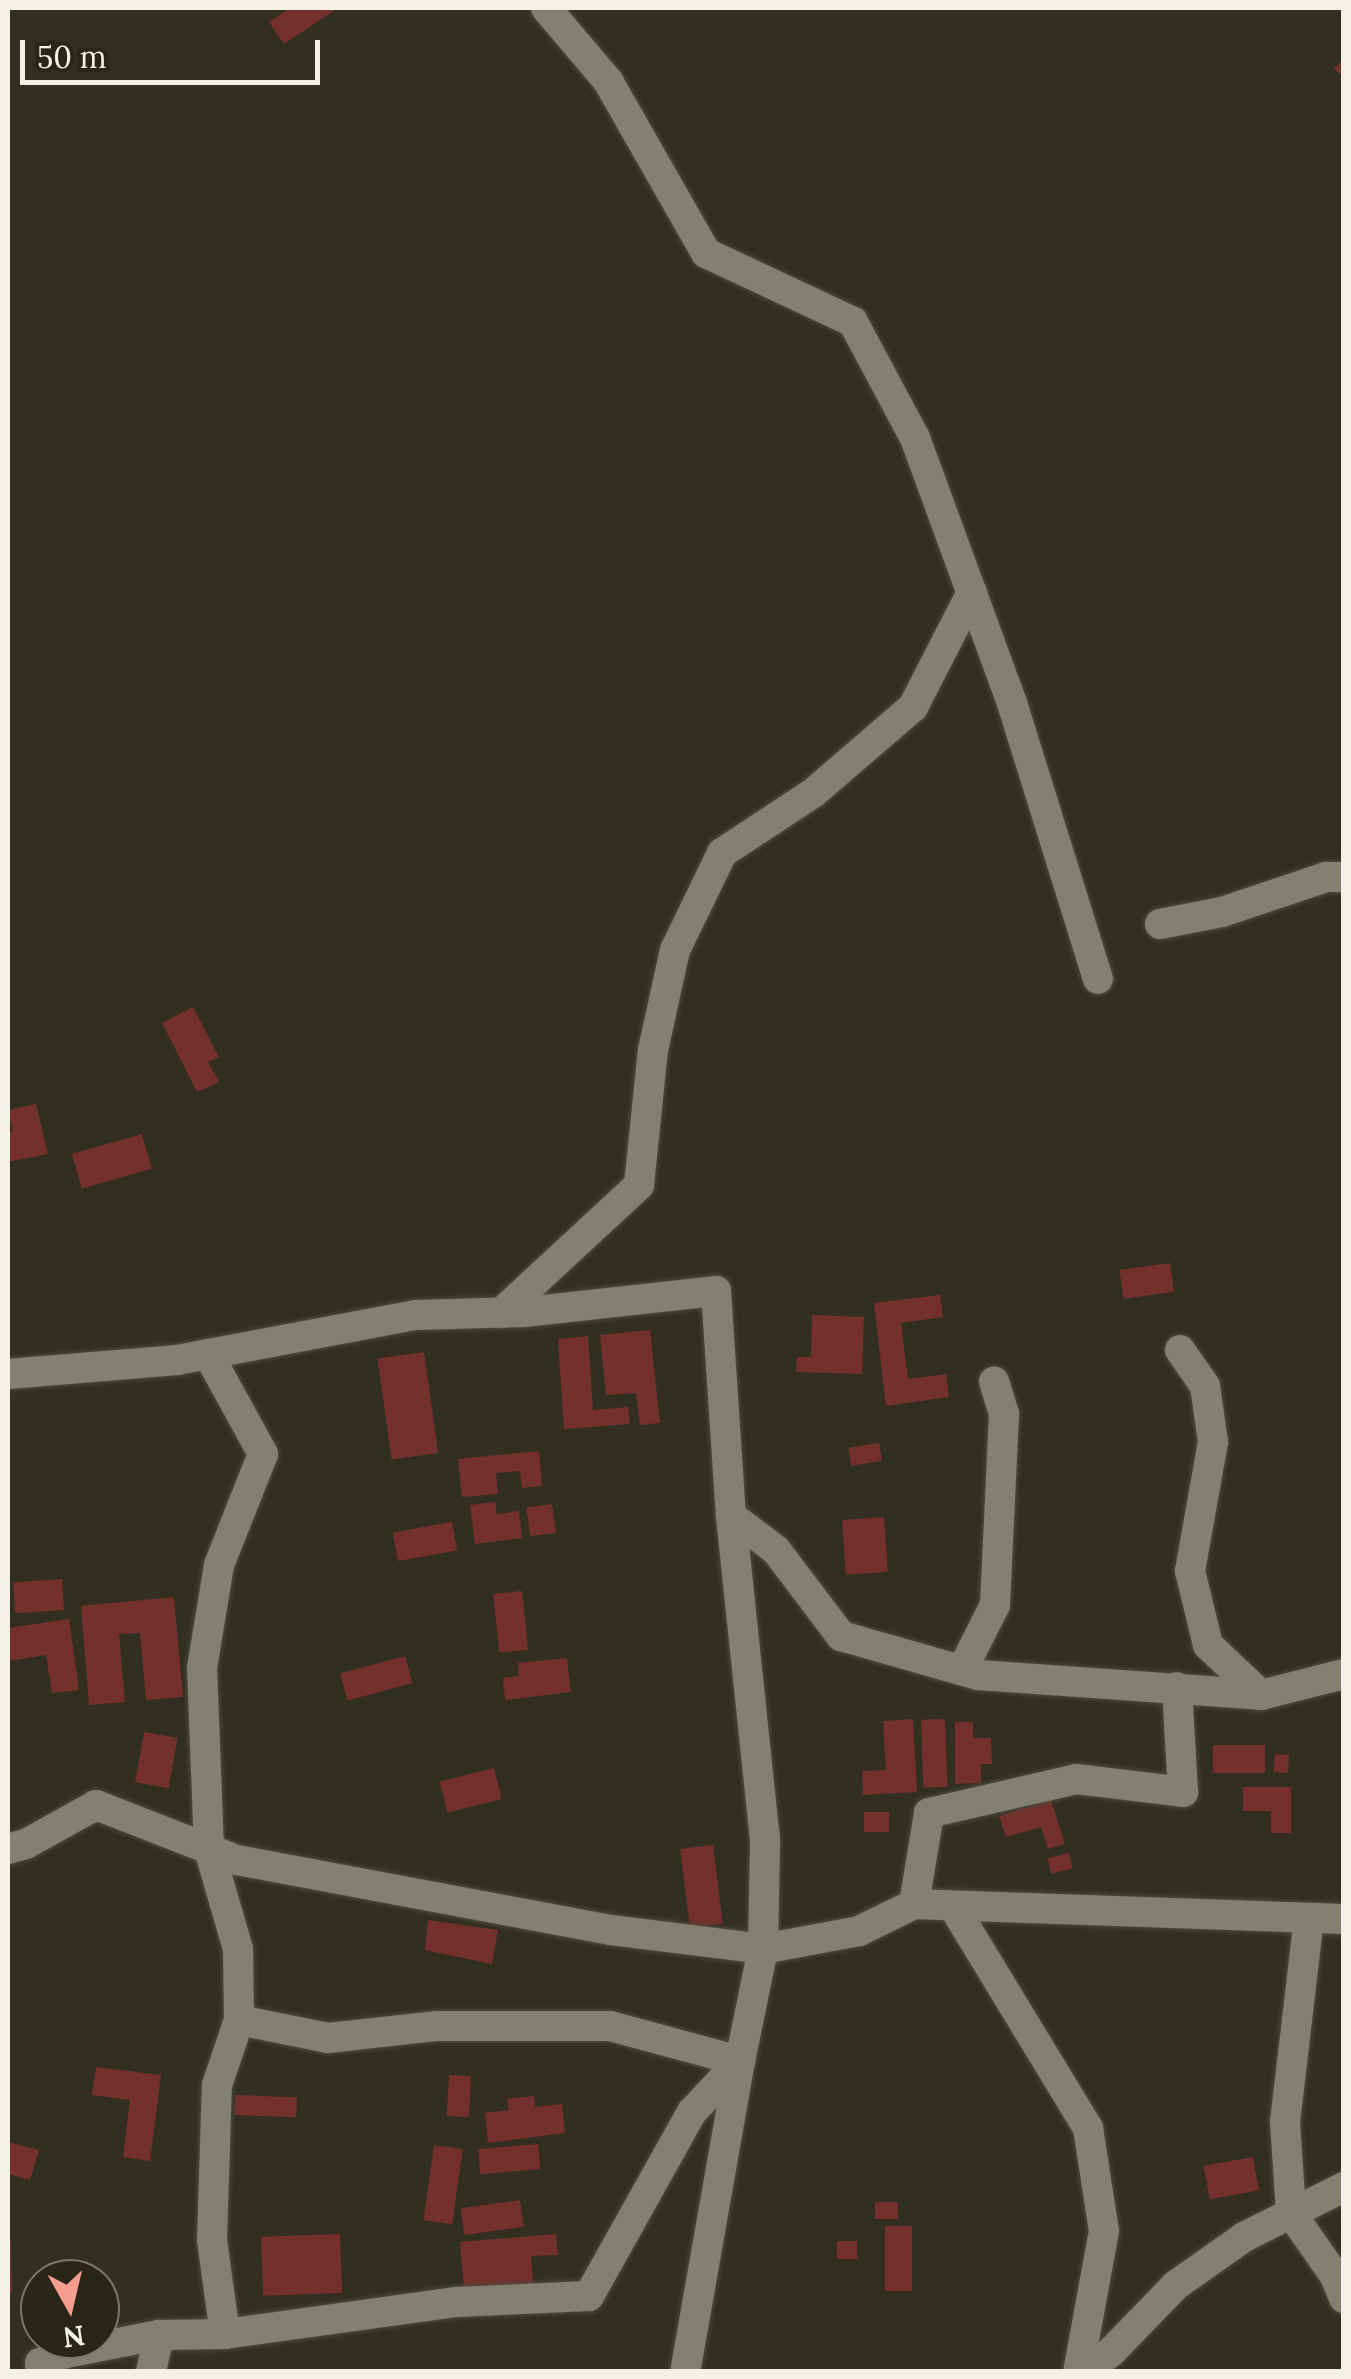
<!DOCTYPE html>
<style>
body{margin:0}
#map{position:relative;width:1351px;height:2379px;overflow:hidden;background:#322f21;font-family:Lora,serif}
div>[style]{position:absolute}
[style*='--x']{left:calc(var(--x)*1px);top:calc(var(--y)*1px);width:calc(var(--w)*1px);rotate:calc(var(--a)*1deg)}
.building>*{inset:0;background:#74302d;transform-origin:0 0}
.roads{filter:drop-shadow(0 0 2px #4e4b3f) drop-shadow(0 0 2px #4e4b3f)}
.minor>*{height:30px;margin:-15px;padding:0 15px;transform-origin:15px;border-radius:15px;background:#848070}
span{translate:-50% -50%;white-space:nowrap;text-align:center;line-height:1.15;-webkit-text-stroke:10px #292517;paint-order:stroke}
.frame{position:absolute;inset:0;border:10px solid #f2f0e7;pointer-events:none}
.north{position:absolute;left:20px;top:2259px;width:100px;height:100px;box-sizing:border-box;background:#292517;border:2px solid #79766a;border-radius:50%;rotate:172deg;font-size:28px;font-weight:700;line-height:40px;text-align:center;color:#f2f0e7}
.north::after{content:'';display:block;margin:auto;width:35px;height:45px;background:#f59d8f;clip-path:polygon(50% 0,100% 100%,50% 72%,0 100%)}
.scale{position:absolute;left:20px;top:40px;width:300px;height:45px;box-sizing:border-box;border:5px solid #f2f0e7;border-top:0;padding-left:12px;font-size:30px;line-height:35px;white-space:nowrap;color:#f2f0e7;-webkit-text-stroke:8px #292517;paint-order:stroke}
</style>
<div id="map">
<div class="building">
<i style="clip-path:polygon(290px 8px,338px 8px,284px 44px,269px 22px)"></i>
<i style="clip-path:polygon(1344px 58px,1344px 77px,1334px 69px)"></i>
<i style="clip-path:polygon(193px 1007px,219px 1057px,208px 1062px,219px 1082px,197px 1092px,162px 1023px)"></i>
<i style="clip-path:polygon(36px 1104px,48px 1154px,8px 1162px,8px 1133px,13px 1132px,8px 1110px)"></i>
<i style="left:142px;top:1134px;width:36px;height:73px;rotate:74deg"></i>
<i style="left:1170px;top:1263px;width:29px;height:51px;rotate:82deg"></i>
<i style="clip-path:polygon(940px 1295px,943px 1317px,901px 1323px,908px 1379px,946px 1374px,949px 1397px,886px 1406px,874px 1303px)"></i>
<i style="clip-path:polygon(812px 1315px,864px 1317px,862px 1374px,796px 1372px,797px 1357px,811px 1357px)"></i>
<i style="clip-path:polygon(650px 1330px,660px 1423px,640px 1425px,636px 1393px,606px 1395px,600px 1335px)"></i>
<i style="clip-path:polygon(588px 1336px,593px 1410px,628px 1407px,630px 1424px,564px 1429px,558px 1339px)"></i>
<i style="left:424px;top:1352px;width:102px;height:47px;rotate:82deg"></i>
<i style="left:879px;top:1443px;width:18px;height:31px;rotate:81deg"></i>
<i style="clip-path:polygon(539px 1451px,542px 1486px,522px 1488px,520px 1471px,496px 1473px,498px 1494px,462px 1497px,458px 1459px)"></i>
<i style="clip-path:polygon(495px 1502px,497px 1514px,519px 1511px,522px 1538px,475px 1544px,470px 1505px)"></i>
<i style="left:552px;top:1504px;width:29px;height:26px;rotate:82deg"></i>
<i style="left:884px;top:1517px;width:55px;height:42px;rotate:86deg"></i>
<i style="left:452px;top:1522px;width:29px;height:60px;rotate:80deg"></i>
<i style="left:62px;top:1579px;width:31px;height:49px;rotate:86deg"></i>
<i style="left:522px;top:1591px;width:59px;height:29px;rotate:84deg"></i>
<i style="clip-path:polygon(174px 1597px,183px 1697px,146px 1700px,140px 1633px,119px 1634px,125px 1702px,89px 1705px,81px 1606px)"></i>
<i style="clip-path:polygon(69px 1619px,79px 1690px,52px 1693px,46px 1655px,8px 1661px,8px 1628px)"></i>
<i style="left:405px;top:1656px;width:28px;height:67px;rotate:75deg"></i>
<i style="clip-path:polygon(567px 1658px,571px 1692px,505px 1700px,503px 1678px,519px 1676px,518px 1663px)"></i>
<i style="clip-path:polygon(913px 1719px,917px 1792px,863px 1795px,862px 1771px,886px 1770px,883px 1721px)"></i>
<i style="left:945px;top:1719px;width:68px;height:24px;rotate:88deg"></i>
<i style="clip-path:polygon(955px 1722px,973px 1722px,973px 1738px,991px 1738px,992px 1764px,981px 1764px,981px 1783px,955px 1784px)"></i>
<i style="left:144px;top:1732px;width:34px;height:51px;rotate:10deg"></i>
<i style="left:1213px;top:1745px;width:52px;height:28px"></i>
<i style="left:1275px;top:1754px;width:14px;height:18px;rotate:4deg"></i>
<i style="left:494px;top:1768px;width:32px;height:56px;rotate:76deg"></i>
<i style="clip-path:polygon(1243px 1787px,1291px 1787px,1291px 1833px,1271px 1833px,1271px 1811px,1243px 1811px)"></i>
<i style="clip-path:polygon(1051px 1800px,1065px 1844px,1048px 1849px,1041px 1827px,1006px 1837px,999px 1816px)"></i>
<i style="left:864px;top:1812px;width:25px;height:20px"></i>
<i style="left:713px;top:1845px;width:79px;height:33px;rotate:83deg"></i>
<i style="left:1069px;top:1853px;width:16px;height:22px;rotate:76deg"></i>
<i style="clip-path:polygon(428px 1920px,498px 1930px,492px 1964px,425px 1950px)"></i>
<i style="clip-path:polygon(96px 2067px,161px 2075px,150px 2161px,123px 2157px,130px 2100px,92px 2095px)"></i>
<i style="left:449px;top:2075px;width:22px;height:41px;rotate:3deg"></i>
<i style="left:235px;top:2095px;width:62px;height:20px;rotate:2deg"></i>
<i style="clip-path:polygon(534px 2096px,535px 2107px,562px 2104px,565px 2133px,488px 2143px,485px 2113px,509px 2110px,507px 2099px)"></i>
<i style="clip-path:polygon(8px 2142px,39px 2150px,30px 2180px,8px 2174px)"></i>
<i style="left:538px;top:2144px;width:25px;height:60px;rotate:85deg"></i>
<i style="left:434px;top:2145px;width:29px;height:76px;rotate:8deg"></i>
<i style="left:1253px;top:2157px;width:34px;height:50px;rotate:80deg"></i>
<i style="left:520px;top:2200px;width:27px;height:60px;rotate:82deg"></i>
<i style="left:875px;top:2202px;width:23px;height:17px"></i>
<i style="left:885px;top:2226px;width:27px;height:65px"></i>
<i style="left:340px;top:2234px;width:59px;height:79px;rotate:88deg"></i>
<i style="clip-path:polygon(556px 2234px,558px 2255px,531px 2256px,533px 2284px,464px 2289px,460px 2242px)"></i>
<i style="clip-path:polygon(8px 2241px,11px 2241px,12px 2293px,8px 2293px)"></i>
<i style="left:837px;top:2241px;width:20px;height:18px"></i>
</div>
<div class="roads">
<div class="minor">
<i style="--x:546;--y:8;--w:96;--a:49.7"></i>
<i style="--x:608;--y:81;--w:198;--a:60.3"></i>
<i style="--x:706;--y:253;--w:162;--a:25.1"></i>
<i style="--x:853;--y:322;--w:132;--a:61.9"></i>
<i style="--x:915;--y:438;--w:282;--a:69.9"></i>
<i style="--x:1012;--y:703;--w:289;--a:72.7"></i>
<i style="--x:1160;--y:924;--w:63;--a:-11"></i>
<i style="--x:1222;--y:912;--w:110;--a:-18.6"></i>
<i style="--x:1326;--y:877;--w:18;--a:0"></i>
<i style="--x:501;--y:1313;--w:188;--a:-42.8"></i>
<i style="--x:639;--y:1185;--w:136;--a:-84.1"></i>
<i style="--x:653;--y:1050;--w:102;--a:-77.6"></i>
<i style="--x:675;--y:950;--w:108;--a:-64.1"></i>
<i style="--x:722;--y:853;--w:109;--a:-33.4"></i>
<i style="--x:813;--y:793;--w:132;--a:-40.7"></i>
<i style="--x:913;--y:707;--w:129;--a:-62.8"></i>
<i style="--x:1180;--y:1350;--w:44;--a:55.2"></i>
<i style="--x:1205;--y:1386;--w:57;--a:81.9"></i>
<i style="--x:1213;--y:1442;--w:131;--a:100.1"></i>
<i style="--x:1190;--y:1571;--w:76;--a:76.3"></i>
<i style="--x:1208;--y:1645;--w:73;--a:43.3"></i>
<i style="--x:8;--y:1374;--w:170;--a:-4.7"></i>
<i style="--x:177;--y:1360;--w:243;--a:-10.7"></i>
<i style="--x:416;--y:1315;--w:109;--a:-1.6"></i>
<i style="--x:525;--y:1312;--w:192;--a:-6.3"></i>
<i style="--x:716;--y:1291;--w:225;--a:86.2"></i>
<i style="--x:731;--y:1516;--w:56;--a:37.1"></i>
<i style="--x:776;--y:1550;--w:108;--a:52.9"></i>
<i style="--x:841;--y:1636;--w:142;--a:15.9"></i>
<i style="--x:978;--y:1675;--w:284;--a:4"></i>
<i style="--x:1261;--y:1695;--w:86;--a:-14.2"></i>
<i style="--x:962;--y:1670;--w:73;--a:-63.1"></i>
<i style="--x:995;--y:1605;--w:191;--a:-87.3"></i>
<i style="--x:1004;--y:1414;--w:34;--a:-107"></i>
<i style="--x:8;--y:1849;--w:19;--a:-16"></i>
<i style="--x:26;--y:1844;--w:80;--a:-29.1"></i>
<i style="--x:96;--y:1805;--w:151;--a:21.3"></i>
<i style="--x:237;--y:1860;--w:380;--a:10.6"></i>
<i style="--x:611;--y:1930;--w:153;--a:7.1"></i>
<i style="--x:763;--y:1949;--w:98;--a:-10.6"></i>
<i style="--x:859;--y:1931;--w:61;--a:-26.1"></i>
<i style="--x:914;--y:1904;--w:430;--a:2"></i>
<i style="--x:914;--y:1904;--w:92;--a:-80.6"></i>
<i style="--x:929;--y:1813;--w:151;--a:-13"></i>
<i style="--x:1076;--y:1779;--w:108;--a:6.9"></i>
<i style="--x:1183;--y:1792;--w:105;--a:-93.3"></i>
<i style="--x:953;--y:1906;--w:260;--a:58.7"></i>
<i style="--x:1088;--y:2128;--w:104;--a:81.2"></i>
<i style="--x:1104;--y:2231;--w:143;--a:100.4"></i>
<i style="--x:1309;--y:1918;--w:205;--a:96.7"></i>
<i style="--x:1285;--y:2122;--w:91;--a:86.2"></i>
<i style="--x:1291;--y:2213;--w:77;--a:55.1"></i>
<i style="--x:1335;--y:2276;--w:24;--a:68"></i>
<i style="--x:239;--y:2020;--w:91;--a:11.4"></i>
<i style="--x:328;--y:2038;--w:110;--a:-6.3"></i>
<i style="--x:437;--y:2026;--w:173;--a:0"></i>
<i style="--x:610;--y:2026;--w:135;--a:15.1"></i>
<i style="--x:740;--y:2061;--w:316;--a:100"></i>
<i style="--x:225;--y:2334;--w:234;--a:-7.9"></i>
<i style="--x:457;--y:2302;--w:132;--a:-2.6"></i>
<i style="--x:589;--y:2296;--w:211;--a:-60.8"></i>
<i style="--x:692;--y:2112;--w:70;--a:-46.7"></i>
<i style="--x:740;--y:2061;--w:114;--a:-78.4"></i>
<i style="--x:763;--y:1949;--w:109;--a:-88.9"></i>
<i style="--x:765;--y:1840;--w:326;--a:-96"></i>
<i style="--x:42;--y:2372;--w:9;--a:-103"></i>
<i style="--x:40;--y:2363;--w:28;--a:-21"></i>
<i style="--x:66;--y:2353;--w:95;--a:-11"></i>
<i style="--x:151;--y:2372;--w:38;--a:-78"></i>
<i style="--x:159;--y:2335;--w:66;--a:-0.9"></i>
<i style="--x:225;--y:2334;--w:95;--a:-97.9"></i>
<i style="--x:212;--y:2240;--w:155;--a:-88.2"></i>
<i style="--x:217;--y:2085;--w:69;--a:-71.3"></i>
<i style="--x:239;--y:2020;--w:71;--a:-90.8"></i>
<i style="--x:238;--y:1949;--w:104;--a:-106.2"></i>
<i style="--x:209;--y:1849;--w:181;--a:-92.2"></i>
<i style="--x:202;--y:1668;--w:104;--a:-80.6"></i>
<i style="--x:219;--y:1565;--w:119;--a:-68.4"></i>
<i style="--x:263;--y:1454;--w:114;--a:-118.8"></i>
<i style="--x:1085;--y:2372;--w:36;--a:-38"></i>
<i style="--x:1113;--y:2350;--w:91;--a:-45.9"></i>
<i style="--x:1176;--y:2285;--w:83;--a:-35.2"></i>
<i style="--x:1244;--y:2237;--w:112;--a:-26.6"></i>
</div>
</div>
<div class="frame"></div>
<div class="north">N</div>
<div class="scale">50 m</div>
</div>
